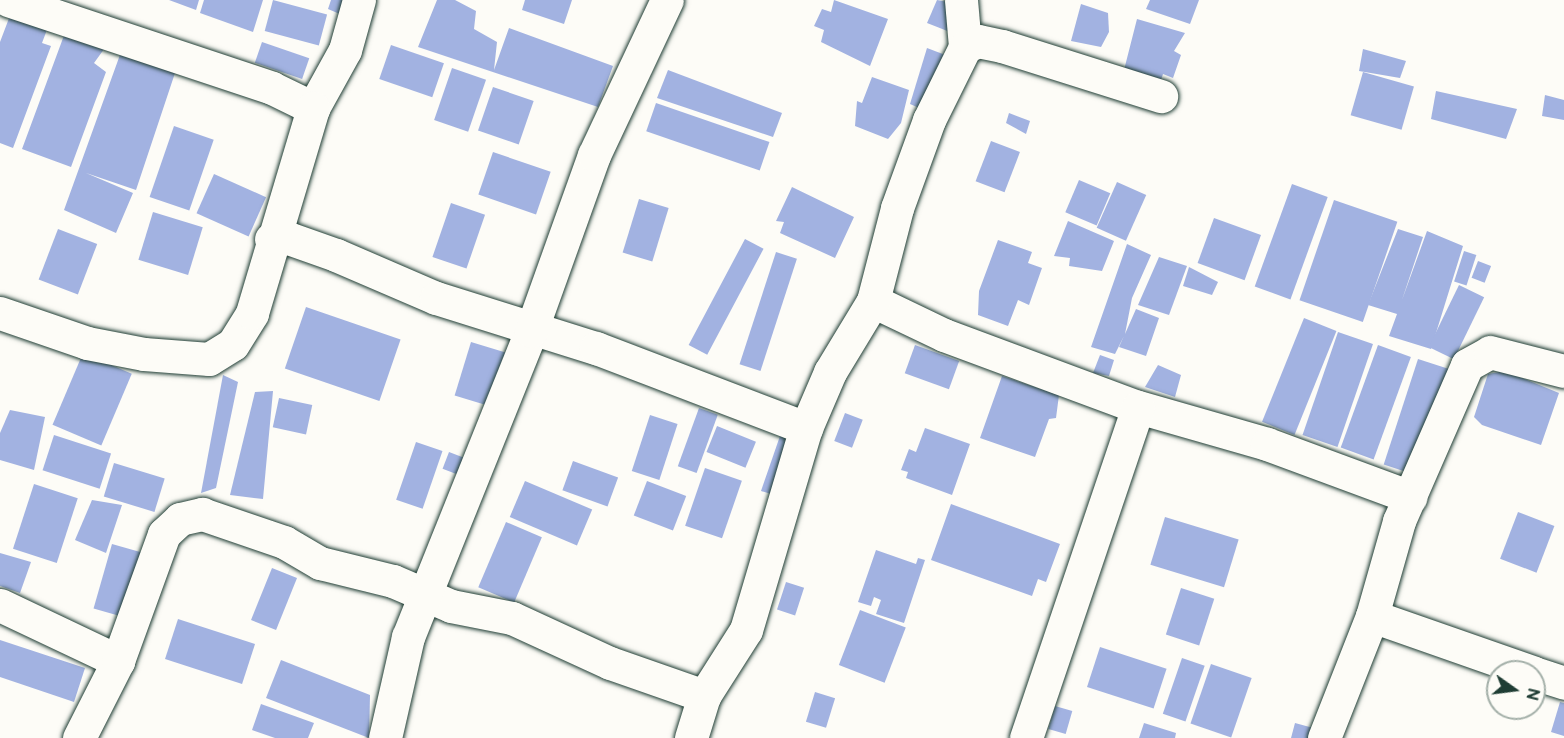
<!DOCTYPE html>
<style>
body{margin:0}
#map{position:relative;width:1564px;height:738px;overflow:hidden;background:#fdfcf7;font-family:"Balsamiq Sans",sans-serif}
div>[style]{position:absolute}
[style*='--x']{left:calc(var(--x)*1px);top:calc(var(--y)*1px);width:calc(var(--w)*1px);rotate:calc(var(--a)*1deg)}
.building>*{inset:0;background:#a2b2e1;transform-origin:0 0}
.roads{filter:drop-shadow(0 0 2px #1f3d34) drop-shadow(0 0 2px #1f3d34)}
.minor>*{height:33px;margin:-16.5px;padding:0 16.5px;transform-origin:16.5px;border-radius:16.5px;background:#fdfcf7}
span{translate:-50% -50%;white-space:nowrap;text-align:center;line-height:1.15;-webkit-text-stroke:6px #fdfcf7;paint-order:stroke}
.north{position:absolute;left:1486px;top:660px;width:60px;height:60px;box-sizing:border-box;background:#fdfcf7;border:2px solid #a4b0a9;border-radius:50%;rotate:104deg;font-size:16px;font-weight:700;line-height:24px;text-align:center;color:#1f3d34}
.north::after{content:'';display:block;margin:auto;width:21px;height:27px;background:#1f3d34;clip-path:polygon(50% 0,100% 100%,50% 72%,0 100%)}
</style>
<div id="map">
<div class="building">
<i style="clip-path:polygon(169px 0,199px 0,196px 10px)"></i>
<i style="clip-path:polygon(204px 0,263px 0,253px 32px,200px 13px)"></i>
<i style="left:273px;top:0;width:56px;height:32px;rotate:15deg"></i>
<i style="clip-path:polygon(331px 0,347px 0,342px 15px,328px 9px)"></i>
<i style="clip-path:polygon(437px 0,455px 0,476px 11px,474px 29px,497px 42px,494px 70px,509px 28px,613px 66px,598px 107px,418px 47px)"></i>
<i style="clip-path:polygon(525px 0,572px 0,564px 24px,522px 10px)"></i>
<i style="clip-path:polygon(834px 0,888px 19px,870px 66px,821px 42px,824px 30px,814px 26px,822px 9px,831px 12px)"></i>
<i style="clip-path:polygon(937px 0,948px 2px,950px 32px,927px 23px)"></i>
<i style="clip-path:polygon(1150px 0,1199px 0,1190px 24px,1146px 9px)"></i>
<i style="clip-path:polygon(1081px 4px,1108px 13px,1109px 32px,1101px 47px,1071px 41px)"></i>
<i style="clip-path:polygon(11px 13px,48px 27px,42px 43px,51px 46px,13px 148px,0 143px,0 42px)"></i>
<i style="clip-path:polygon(1137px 19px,1185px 33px,1174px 51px,1181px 55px,1173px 78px,1163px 74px,1159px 86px,1124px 70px)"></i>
<i style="clip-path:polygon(66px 30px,107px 45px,94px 63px,106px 72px,71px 167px,22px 149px)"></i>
<i style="left:262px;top:42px;width:50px;height:22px;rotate:19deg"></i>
<i style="left:391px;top:45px;width:56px;height:36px;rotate:19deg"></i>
<i style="clip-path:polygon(927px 48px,948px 56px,926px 111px,910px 104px)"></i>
<i style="clip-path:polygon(1363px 49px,1406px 61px,1400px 78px,1359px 71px)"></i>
<i style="clip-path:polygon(121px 52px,176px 70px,136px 190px,86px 173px,133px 193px,116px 233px,64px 210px)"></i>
<i style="left:452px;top:68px;width:36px;height:55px;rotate:19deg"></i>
<i style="clip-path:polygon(668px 70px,782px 113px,773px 137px,657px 98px)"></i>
<i style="left:1363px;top:72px;width:53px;height:45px;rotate:16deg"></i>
<i style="clip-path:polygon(872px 77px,909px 90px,901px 123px,888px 139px,855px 126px,857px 101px,862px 103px)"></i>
<i style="left:493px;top:87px;width:43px;height:46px;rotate:19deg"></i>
<i style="clip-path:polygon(1436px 91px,1517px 109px,1506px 139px,1431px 119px)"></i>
<i style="clip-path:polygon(1545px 95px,1564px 100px,1564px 120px,1542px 116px)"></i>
<i style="left:656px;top:103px;width:120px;height:30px;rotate:19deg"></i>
<i style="clip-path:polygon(1009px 113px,1030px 121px,1026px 134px,1006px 123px)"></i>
<i style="left:174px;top:126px;width:42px;height:75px;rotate:19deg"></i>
<i style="left:991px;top:141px;width:31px;height:43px;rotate:21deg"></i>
<i style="left:493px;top:152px;width:61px;height:45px;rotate:19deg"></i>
<i style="left:214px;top:174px;width:57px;height:43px;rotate:24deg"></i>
<i style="left:1079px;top:180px;width:34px;height:35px;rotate:23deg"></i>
<i style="left:1117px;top:182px;width:32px;height:50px;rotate:24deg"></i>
<i style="left:1292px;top:184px;width:38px;height:109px;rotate:20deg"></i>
<i style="clip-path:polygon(792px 187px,854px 217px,835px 258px,780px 233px,784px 222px,776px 221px)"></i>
<i style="left:639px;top:199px;width:31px;height:56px;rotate:17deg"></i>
<i style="left:1334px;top:200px;width:67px;height:106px;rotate:19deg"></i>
<i style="left:451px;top:203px;width:36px;height:57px;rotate:19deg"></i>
<i style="left:153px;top:212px;width:52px;height:50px;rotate:17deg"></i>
<i style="left:1214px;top:218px;width:50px;height:48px;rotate:20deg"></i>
<i style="clip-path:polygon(1068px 221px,1114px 241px,1102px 271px,1069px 266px,1070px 258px,1054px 256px)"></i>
<i style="left:58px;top:229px;width:42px;height:54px;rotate:21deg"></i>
<i style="clip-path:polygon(1398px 229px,1423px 237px,1402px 300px,1427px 231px,1463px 246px,1431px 349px,1389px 336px,1397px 314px,1368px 305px)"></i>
<i style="left:745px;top:239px;width:21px;height:120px;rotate:28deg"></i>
<i style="clip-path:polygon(998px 240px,1032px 252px,1028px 263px,1042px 268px,1029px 305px,1018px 300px,1008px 326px,978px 315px,979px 291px)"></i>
<i style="clip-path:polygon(1127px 244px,1151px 255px,1132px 298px,1125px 334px,1136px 309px,1159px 318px,1146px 356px,1119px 347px,1124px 336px,1115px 354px,1091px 347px)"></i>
<i style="left:1464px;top:251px;width:13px;height:32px;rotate:18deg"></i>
<i style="left:776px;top:252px;width:22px;height:118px;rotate:18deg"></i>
<i style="clip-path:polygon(1159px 257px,1187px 266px,1169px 315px,1138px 305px)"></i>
<i style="left:1478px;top:261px;width:14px;height:18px;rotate:21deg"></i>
<i style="clip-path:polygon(1189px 267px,1218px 282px,1212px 295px,1183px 286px)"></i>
<i style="left:1459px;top:285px;width:28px;height:69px;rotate:26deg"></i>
<i style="left:306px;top:307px;width:100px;height:65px;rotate:19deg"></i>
<i style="left:1304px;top:318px;width:35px;height:112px;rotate:22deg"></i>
<i style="left:1338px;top:332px;width:37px;height:109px;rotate:19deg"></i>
<i style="left:471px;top:342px;width:37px;height:56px;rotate:17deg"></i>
<i style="left:915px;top:345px;width:47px;height:30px;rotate:20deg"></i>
<i style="left:1378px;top:345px;width:35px;height:109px;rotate:20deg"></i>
<i style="left:83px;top:353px;width:53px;height:78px;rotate:23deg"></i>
<i style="clip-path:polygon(1100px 355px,1114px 360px,1109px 376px,1093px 373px)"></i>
<i style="left:1418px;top:359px;width:35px;height:111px;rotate:18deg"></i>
<i style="clip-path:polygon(1158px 365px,1181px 375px,1175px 397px,1145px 387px)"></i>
<i style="clip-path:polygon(1505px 371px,1559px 393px,1541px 445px,1482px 425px,1474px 417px,1488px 374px)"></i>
<i style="clip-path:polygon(223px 375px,238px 382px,216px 488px,201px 493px)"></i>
<i style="clip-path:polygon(1002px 376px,1059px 395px,1056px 418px,1049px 419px,1035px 457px,980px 438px)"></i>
<i style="clip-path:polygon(273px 391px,263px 499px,230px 495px,255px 392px)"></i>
<i style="left:279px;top:398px;width:34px;height:30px;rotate:12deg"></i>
<i style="left:699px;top:408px;width:20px;height:62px;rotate:20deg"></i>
<i style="clip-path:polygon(10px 410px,45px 417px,34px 470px,0 460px,0 433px)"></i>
<i style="left:845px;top:413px;width:19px;height:30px;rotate:21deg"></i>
<i style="left:650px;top:415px;width:29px;height:59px;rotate:18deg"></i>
<i style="left:717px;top:426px;width:42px;height:28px;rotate:22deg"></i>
<i style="clip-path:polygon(925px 428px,970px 444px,952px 495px,906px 478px,908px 472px,901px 470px,909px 449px,916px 452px)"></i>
<i style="left:54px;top:435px;width:60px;height:37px;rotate:18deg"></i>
<i style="clip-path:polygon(780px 436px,793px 441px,781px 497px,761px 491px)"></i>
<i style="left:416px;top:442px;width:28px;height:61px;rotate:19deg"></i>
<i style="left:449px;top:452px;width:28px;height:18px;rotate:21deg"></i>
<i style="left:573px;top:461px;width:48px;height:31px;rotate:20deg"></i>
<i style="left:114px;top:463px;width:53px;height:35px;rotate:17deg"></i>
<i style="left:705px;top:468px;width:39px;height:61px;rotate:19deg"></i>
<i style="left:525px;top:481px;width:73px;height:39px;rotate:23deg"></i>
<i style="left:647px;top:481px;width:42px;height:37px;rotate:21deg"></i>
<i style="left:34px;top:484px;width:46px;height:68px;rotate:18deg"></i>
<i style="clip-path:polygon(92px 500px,122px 505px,106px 553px,75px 540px)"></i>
<i style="clip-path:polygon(951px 504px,1060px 544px,1046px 582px,1038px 579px,1032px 596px,931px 560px)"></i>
<i style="left:1518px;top:512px;width:39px;height:50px;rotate:21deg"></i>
<i style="left:1165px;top:517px;width:77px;height:50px;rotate:17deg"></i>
<i style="left:506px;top:522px;width:39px;height:71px;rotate:23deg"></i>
<i style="left:112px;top:544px;width:32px;height:67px;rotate:16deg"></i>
<i style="clip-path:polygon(876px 550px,916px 564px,918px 558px,925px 560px,904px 623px,876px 614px,881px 600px,874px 597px,871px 606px,858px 602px)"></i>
<i style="clip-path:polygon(0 553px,31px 562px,20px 593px,0 586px)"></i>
<i style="left:272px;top:568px;width:27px;height:56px;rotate:22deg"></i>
<i style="left:786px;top:582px;width:19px;height:29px;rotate:18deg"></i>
<i style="left:1181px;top:588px;width:35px;height:49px;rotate:18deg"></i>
<i style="left:860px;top:610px;width:49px;height:59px;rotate:21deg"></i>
<i style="left:178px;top:619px;width:81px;height:42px;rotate:18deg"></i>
<i style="clip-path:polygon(0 640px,85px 668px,74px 702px,0 677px)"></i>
<i style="left:1100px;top:647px;width:70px;height:42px;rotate:18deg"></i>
<i style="left:1182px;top:658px;width:24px;height:59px;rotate:19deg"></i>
<i style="clip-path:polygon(281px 660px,370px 695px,369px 738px,266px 698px)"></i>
<i style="left:1211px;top:664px;width:43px;height:63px;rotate:19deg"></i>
<i style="left:815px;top:692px;width:21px;height:31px;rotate:17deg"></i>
<i style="clip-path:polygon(1560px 702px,1564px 703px,1564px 736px,1551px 732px)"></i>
<i style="clip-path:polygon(261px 704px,314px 723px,308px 738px,275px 738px,252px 730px)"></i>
<i style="left:1055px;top:706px;width:18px;height:24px;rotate:16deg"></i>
<i style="clip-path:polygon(1144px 723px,1176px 733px,1175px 738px,1139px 738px)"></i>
<i style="clip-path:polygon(1295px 723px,1317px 729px,1314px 738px,1291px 738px)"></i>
</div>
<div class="roads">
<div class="minor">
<i style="--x:8;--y:0;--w:278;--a:18.4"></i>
<i style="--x:272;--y:88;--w:46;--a:26"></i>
<i style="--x:313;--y:108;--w:66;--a:-61.1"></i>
<i style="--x:345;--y:50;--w:52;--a:-74.4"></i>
<i style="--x:961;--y:0;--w:47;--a:85.1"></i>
<i style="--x:271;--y:239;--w:17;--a:-3"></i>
<i style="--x:288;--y:238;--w:51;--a:19.5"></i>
<i style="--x:336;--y:255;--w:109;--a:23.3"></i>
<i style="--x:436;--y:298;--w:168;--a:17.4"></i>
<i style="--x:596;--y:348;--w:225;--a:20.9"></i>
<i style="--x:873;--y:301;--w:79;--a:25.6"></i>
<i style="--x:944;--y:335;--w:207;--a:20.4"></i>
<i style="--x:1138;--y:407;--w:134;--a:16"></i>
<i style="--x:1267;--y:444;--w:153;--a:20.3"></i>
<i style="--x:0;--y:313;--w:92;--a:19"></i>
<i style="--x:87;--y:343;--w:58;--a:10.9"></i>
<i style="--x:144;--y:354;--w:65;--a:4.4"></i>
<i style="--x:209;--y:359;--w:28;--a:-32"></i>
<i style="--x:233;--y:344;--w:36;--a:-58"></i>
<i style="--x:252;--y:313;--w:214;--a:-73.4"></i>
<i style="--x:0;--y:605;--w:131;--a:25.4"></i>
<i style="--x:1372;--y:616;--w:170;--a:19.3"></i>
<i style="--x:1534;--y:673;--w:32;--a:18"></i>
<i style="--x:79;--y:738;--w:86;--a:-63.1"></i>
<i style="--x:118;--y:661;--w:135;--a:-70.1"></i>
<i style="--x:164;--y:534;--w:22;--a:-43"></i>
<i style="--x:180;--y:519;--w:23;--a:-13"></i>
<i style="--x:202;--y:514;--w:87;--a:18.9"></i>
<i style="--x:284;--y:542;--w:42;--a:30.3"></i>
<i style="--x:320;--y:563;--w:75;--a:13.9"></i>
<i style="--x:393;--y:581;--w:63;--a:23.3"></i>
<i style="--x:451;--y:606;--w:62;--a:11.1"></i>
<i style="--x:512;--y:618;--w:108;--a:24.7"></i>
<i style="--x:610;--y:663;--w:100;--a:19.3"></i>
<i style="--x:385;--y:738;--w:104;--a:-77.2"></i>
<i style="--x:408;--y:637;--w:330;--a:-68.1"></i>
<i style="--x:531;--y:331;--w:187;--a:-70.3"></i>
<i style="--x:594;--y:155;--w:171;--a:-64.8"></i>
<i style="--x:691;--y:738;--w:44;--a:-72.8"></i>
<i style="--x:704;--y:696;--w:78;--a:-57.5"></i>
<i style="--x:746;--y:630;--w:211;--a:-73.5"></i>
<i style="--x:806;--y:428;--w:61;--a:-66.8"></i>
<i style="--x:830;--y:372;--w:83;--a:-58.8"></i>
<i style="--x:873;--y:301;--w:96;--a:-75.5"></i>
<i style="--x:897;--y:208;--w:94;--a:-70"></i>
<i style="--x:929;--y:120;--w:81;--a:-63.7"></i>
<i style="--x:965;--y:47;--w:14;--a:-25"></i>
<i style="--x:978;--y:41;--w:25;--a:12"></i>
<i style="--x:1002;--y:46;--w:167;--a:17.5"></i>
<i style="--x:1026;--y:738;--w:349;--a:-71.3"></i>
<i style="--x:1324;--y:738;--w:131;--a:-68.5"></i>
<i style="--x:1372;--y:616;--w:99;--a:-74.1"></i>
<i style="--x:1399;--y:521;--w:170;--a:-66.4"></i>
<i style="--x:1467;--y:365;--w:26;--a:-29"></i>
<i style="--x:1490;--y:352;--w:76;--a:14.4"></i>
</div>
</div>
<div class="north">N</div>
</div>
